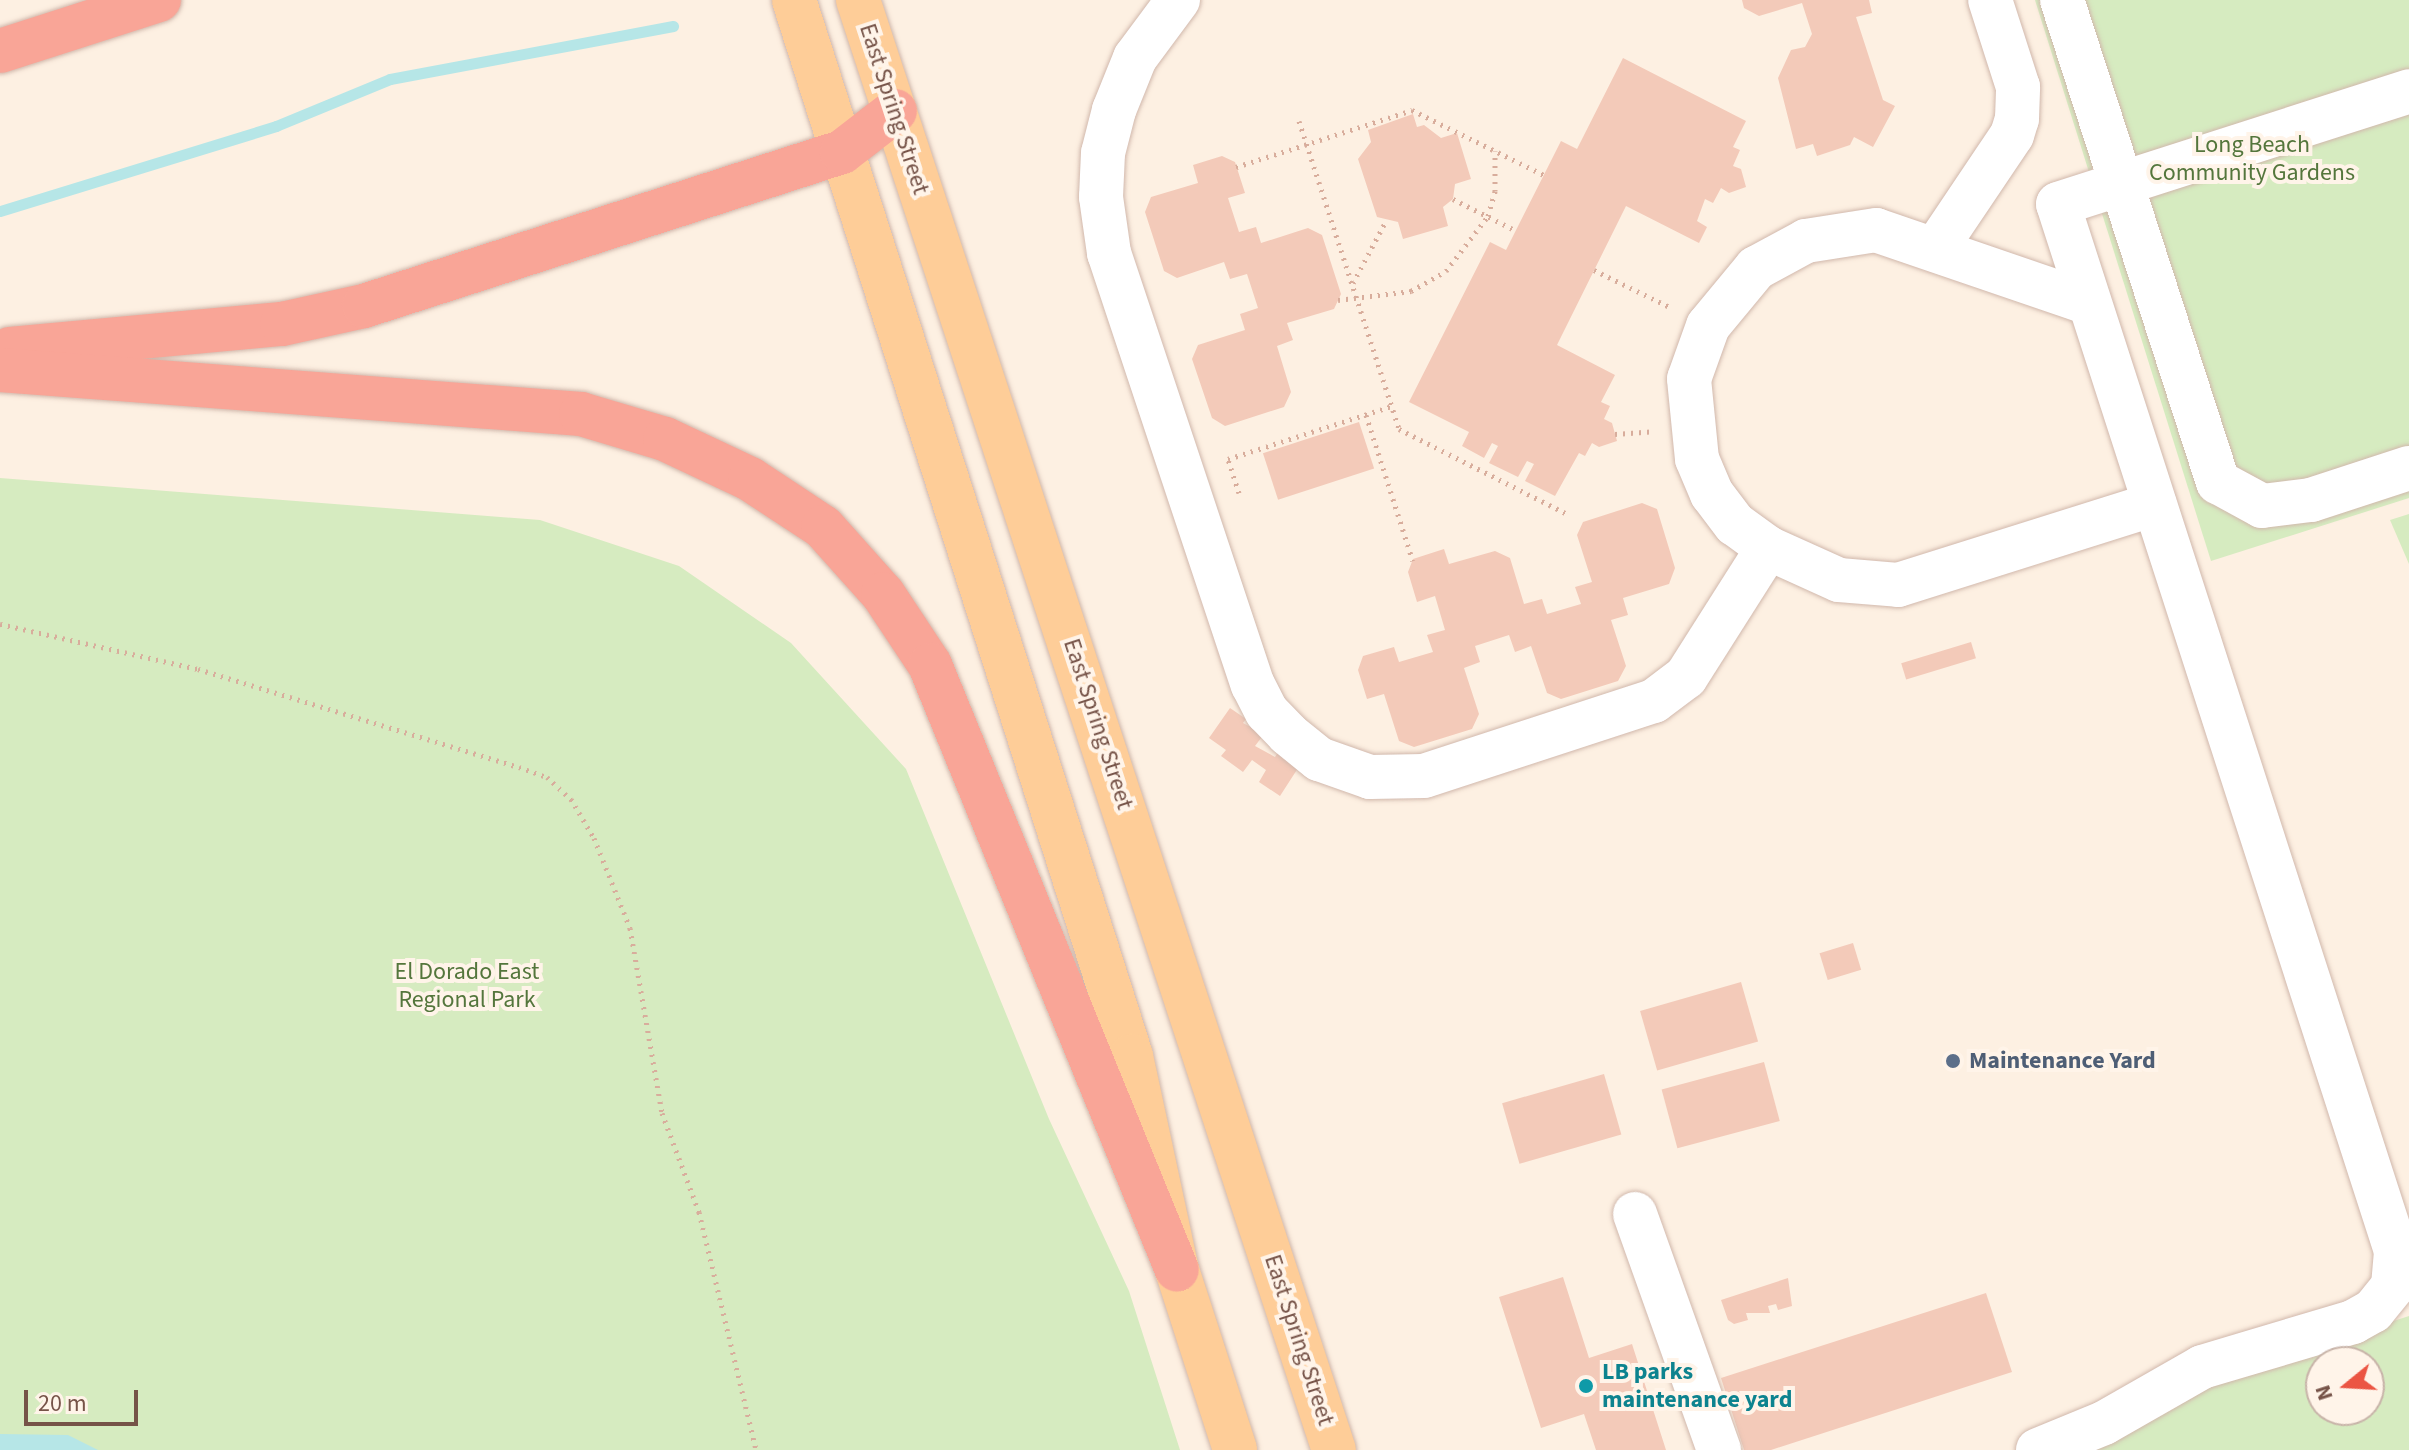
<!DOCTYPE html>
<style>
body{margin:0}
#map{position:relative;width:2409px;height:1450px;overflow:hidden;background:#fdf0e2;font-family:"Source Sans 3",sans-serif}
div>[style]{position:absolute}
[style*='--x']{left:calc(var(--x)*1px);top:calc(var(--y)*1px);width:calc(var(--w)*1px);rotate:calc(var(--a)*1deg)}
.green>*{inset:0;background:#d6ebc0}
.water>*{inset:0;background:#b6e6e7}
.stream>*{height:11px;margin:-5.5px;padding:0 5.5px;transform-origin:5.5px;border-radius:5.5px;background:#b6e6e7}
.building>*{inset:0;background:#f3cab9;transform-origin:0 0}
.path>*{height:5px;margin-top:-2.5px;transform-origin:0;background:repeating-linear-gradient(90deg,#d8ad9c 0 2px,transparent 0 8px)}
.roads{filter:drop-shadow(0 0 2px #d1b8ac) drop-shadow(0 0 2px #d1b8ac)}
.minor>*{height:44px;margin:-22px;padding:0 22px;transform-origin:22px;border-radius:22px;background:#fff}
.major>*{height:44px;margin:-22px;padding:0 22px;transform-origin:22px;border-radius:22px;background:#fecd98}
.highway>*{height:44px;margin:-22px;padding:0 22px;transform-origin:22px;border-radius:22px;background:#f9a597}
.dots>*{width:22px;height:22px;translate:-50% -50%;box-sizing:border-box;border:4px solid #fff4e9;border-radius:50%}
span{translate:-50% -50%;white-space:nowrap;text-align:center;line-height:1.15;-webkit-text-stroke:8px #fff4e9;paint-order:stroke}
.street-label{font-size:24px;color:#765348}
.park-label{font-size:24px;color:#54763c}
.service-label{font-size:24px;color:#4e5e75;font-weight:700}
.left{translate:0 -50%;text-align:left}
.culture-label{font-size:24px;color:#0d838f;font-weight:700}
.north{position:absolute;left:2305px;top:1346px;width:80px;height:80px;box-sizing:border-box;background:#fff4e9;border:2px solid #c8b4a9;border-radius:50%;rotate:252deg;font-size:22px;font-weight:700;line-height:32px;text-align:center;color:#765348}
.north::after{content:'';display:block;margin:auto;width:28px;height:36px;background:#eb5543;clip-path:polygon(50% 0,100% 100%,50% 72%,0 100%)}
.scale{position:absolute;left:24px;top:1390px;width:114px;height:36px;box-sizing:border-box;border:4px solid #765348;border-top:0;padding-left:10px;font-size:24px;line-height:28px;white-space:nowrap;color:#765348;-webkit-text-stroke:6px #fff4e9;paint-order:stroke}
</style>
<div id="map">
<div class="green">
<i style="clip-path:polygon(2035px 0,2409px 0,2409px 498px,2211px 561px)"></i>
<i style="clip-path:polygon(0 478px,540px 520px,679px 566px,791px 643px,906px 769px,1049px 1119px,1129px 1291px,1180px 1450px,0 1450px)"></i>
<i style="clip-path:polygon(2409px 514px,2409px 564px,2390px 520px)"></i>
<i style="clip-path:polygon(evenodd,2409px 1316px,2409px 1450px,2061px 1450px,2196px 1385px,2409px 1316px,2321px 1362px,2369px 1362px,2369px 1410px,2321px 1410px,2321px 1362px)"></i>
</div>
<div class="water">
<i style="clip-path:polygon(0 1434px,68px 1435px,98px 1450px,0 1450px)"></i>
</div>
<div class="stream">
<i style="--x:0;--y:211;--w:289;--a:-17.1"></i>
<i style="--x:276;--y:126;--w:123;--a:-22.4"></i>
<i style="--x:390;--y:79;--w:288;--a:-10.6"></i>
</div>
<div class="building">
<i style="clip-path:polygon(1742px 0,1869px 0,1872px 13px,1856px 17px,1883px 100px,1895px 106px,1873px 147px,1854px 137px,1850px 145px,1817px 156px,1813px 144px,1796px 149px,1778px 78px,1791px 50px,1805px 47px,1812px 34px,1802px 3px,1759px 16px,1744px 8px)"></i>
<i style="clip-path:polygon(1623px 58px,1746px 121px,1733px 147px,1740px 150px,1733px 166px,1741px 169px,1746px 187px,1729px 193px,1721px 188px,1713px 203px,1705px 199px,1697px 221px,1707px 227px,1699px 243px,1626px 206px,1557px 345px,1615px 375px,1601px 402px,1610px 406px,1604px 419px,1612px 423px,1617px 441px,1599px 447px,1592px 443px,1585px 456px,1579px 453px,1555px 496px,1525px 481px,1534px 464px,1527px 461px,1518px 477px,1489px 463px,1498px 446px,1492px 443px,1484px 458px,1462px 446px,1469px 432px,1409px 402px,1490px 242px,1506px 250px,1561px 141px,1577px 149px)"></i>
<i style="clip-path:polygon(1413px 114px,1417px 127px,1424px 125px,1441px 138px,1457px 133px,1471px 179px,1455px 184px,1453px 199px,1443px 207px,1448px 226px,1403px 239px,1398px 222px,1377px 217px,1358px 159px,1371px 142px,1368px 130px)"></i>
<i style="clip-path:polygon(1222px 156px,1235px 162px,1245px 193px,1228px 198px,1239px 232px,1256px 227px,1261px 243px,1308px 228px,1322px 235px,1341px 294px,1334px 309px,1287px 323px,1293px 340px,1277px 346px,1291px 392px,1284px 407px,1225px 426px,1212px 418px,1192px 359px,1198px 345px,1245px 330px,1240px 314px,1258px 308px,1247px 274px,1230px 279px,1224px 262px,1177px 278px,1164px 271px,1145px 212px,1151px 197px,1198px 183px,1193px 165px)"></i>
<i style="left:1359px;top:422px;width:49px;height:101px;rotate:72deg"></i>
<i style="clip-path:polygon(1642px 503px,1657px 509px,1675px 568px,1669px 584px,1623px 598px,1628px 615px,1611px 620px,1626px 666px,1618px 681px,1561px 699px,1547px 693px,1531px 646px,1515px 652px,1509px 635px,1475px 646px,1480px 662px,1464px 668px,1479px 714px,1472px 729px,1414px 747px,1399px 741px,1384px 694px,1367px 699px,1358px 670px,1363px 656px,1394px 647px,1399px 662px,1433px 652px,1427px 635px,1445px 630px,1435px 596px,1417px 602px,1408px 572px,1413px 559px,1444px 549px,1449px 564px,1495px 551px,1510px 558px,1524px 604px,1542px 599px,1547px 614px,1581px 604px,1575px 587px,1592px 582px,1577px 535px,1583px 522px)"></i>
<i style="left:1971px;top:642px;width:17px;height:73px;rotate:73deg"></i>
<i style="clip-path:polygon(1230px 708px,1246px 719px,1243px 723px,1264px 734px,1255px 746px,1275px 757px,1279px 751px,1300px 765px,1280px 796px,1259px 782px,1266px 770px,1252px 760px,1243px 772px,1221px 756px,1226px 750px,1209px 738px)"></i>
<i style="left:1853px;top:943px;width:28px;height:35px;rotate:73deg"></i>
<i style="left:1741px;top:982px;width:62px;height:105px;rotate:74deg"></i>
<i style="left:1764px;top:1062px;width:61px;height:106px;rotate:75deg"></i>
<i style="left:1604px;top:1074px;width:63px;height:106px;rotate:74deg"></i>
<i style="clip-path:polygon(1563px 1277px,1589px 1358px,1632px 1344px,1666px 1450px,1596px 1450px,1584px 1414px,1541px 1428px,1499px 1297px)"></i>
<i style="clip-path:polygon(1788px 1278px,1792px 1306px,1778px 1310px,1776px 1304px,1768px 1306px,1770px 1313px,1746px 1313px,1748px 1320px,1734px 1324px,1728px 1320px,1721px 1300px)"></i>
<i style="clip-path:polygon(1986px 1293px,2012px 1372px,1771px 1450px,1744px 1450px,1721px 1378px)"></i>
</div>
<div class="path">
<i style="--x:1299;--y:121;--w:324;--a:72"></i>
<i style="--x:1399;--y:429;--w:188;--a:26.8"></i>
<i style="--x:1236;--y:167;--w:185;--a:-17.9"></i>
<i style="--x:1412;--y:110;--w:147;--a:26.2"></i>
<i style="--x:1453;--y:199;--w:69;--a:26.6"></i>
<i style="--x:1594;--y:270;--w:87;--a:26"></i>
<i style="--x:1353;--y:283;--w:70;--a:-62"></i>
<i style="--x:1338;--y:300;--w:74;--a:-7"></i>
<i style="--x:1411;--y:291;--w:40;--a:-29.7"></i>
<i style="--x:1446;--y:271;--w:69;--a:-52.6"></i>
<i style="--x:1488;--y:216;--w:26;--a:-74"></i>
<i style="--x:1495;--y:191;--w:40;--a:-90"></i>
<i style="--x:1366;--y:415;--w:153;--a:72.2"></i>
<i style="--x:1615;--y:434;--w:39;--a:-4"></i>
<i style="--x:1239;--y:493;--w:36;--a:-108"></i>
<i style="--x:1228;--y:459;--w:172;--a:-17.9"></i>
<i style="--x:0;--y:624;--w:203;--a:12.8"></i>
<i style="--x:198;--y:669;--w:336;--a:17"></i>
<i style="--x:519;--y:767;--w:30;--a:20"></i>
<i style="--x:547;--y:777;--w:33;--a:43"></i>
<i style="--x:571;--y:799;--w:45;--a:59.5"></i>
<i style="--x:594;--y:838;--w:97;--a:68.2"></i>
<i style="--x:630;--y:928;--w:188;--a:80.2"></i>
<i style="--x:662;--y:1113;--w:106;--a:69.5"></i>
<i style="--x:699;--y:1212;--w:245;--a:76.5"></i>
</div>
<div class="roads">
<div class="minor">
<i style="--x:1178;--y:0;--w:72;--a:126.6"></i>
<i style="--x:1135;--y:58;--w:56;--a:112"></i>
<i style="--x:1114;--y:110;--w:44;--a:104.3"></i>
<i style="--x:1103;--y:153;--w:44;--a:92.6"></i>
<i style="--x:1101;--y:197;--w:57;--a:81.9"></i>
<i style="--x:1109;--y:253;--w:455;--a:71.6"></i>
<i style="--x:1253;--y:685;--w:30;--a:63"></i>
<i style="--x:1267;--y:712;--w:30;--a:46"></i>
<i style="--x:1288;--y:734;--w:40;--a:39"></i>
<i style="--x:1319;--y:759;--w:54;--a:19.4"></i>
<i style="--x:1370;--y:777;--w:54;--a:-1.1"></i>
<i style="--x:1424;--y:776;--w:242;--a:-18.1"></i>
<i style="--x:1654;--y:701;--w:40;--a:-37"></i>
<i style="--x:1686;--y:677;--w:153;--a:-57.6"></i>
<i style="--x:2062;--y:0;--w:507;--a:72.07"></i>
<i style="--x:2218;--y:482;--w:50;--a:28.6"></i>
<i style="--x:2262;--y:506;--w:49;--a:-7"></i>
<i style="--x:2311;--y:500;--w:103;--a:-18.1"></i>
<i style="--x:1936;--y:248;--w:136;--a:-56.1"></i>
<i style="--x:2012;--y:135;--w:17;--a:-73"></i>
<i style="--x:2017;--y:119;--w:32;--a:-88"></i>
<i style="--x:2018;--y:87;--w:91;--a:-107.8"></i>
<i style="--x:2089;--y:303;--w:225;--a:-161.1"></i>
<i style="--x:1876;--y:230;--w:71;--a:171.1"></i>
<i style="--x:1806;--y:241;--w:57;--a:151.6"></i>
<i style="--x:1756;--y:268;--w:75;--a:129.6"></i>
<i style="--x:1708;--y:326;--w:56;--a:109.7"></i>
<i style="--x:1689;--y:379;--w:80;--a:84.3"></i>
<i style="--x:1697;--y:459;--w:38;--a:67"></i>
<i style="--x:1712;--y:494;--w:38;--a:53"></i>
<i style="--x:1735;--y:524;--w:41;--a:36"></i>
<i style="--x:1768;--y:548;--w:78;--a:24.3"></i>
<i style="--x:1839;--y:580;--w:59;--a:4.8"></i>
<i style="--x:1898;--y:585;--w:269;--a:-17.5"></i>
<i style="--x:1635;--y:1214;--w:251;--a:70.4"></i>
<i style="--x:2038;--y:1450;--w:71;--a:-22.2"></i>
<i style="--x:2104;--y:1423;--w:113;--a:-29.7"></i>
<i style="--x:2202;--y:1367;--w:158;--a:-16.6"></i>
<i style="--x:2353;--y:1322;--w:23;--a:-29"></i>
<i style="--x:2373;--y:1311;--w:32;--a:-51"></i>
<i style="--x:2393;--y:1286;--w:35;--a:-85"></i>
<i style="--x:2396;--y:1251;--w:1100;--a:-107.89"></i>
<i style="--x:2058;--y:204;--w:369;--a:-17.8"></i>
</div>
<div class="major">
<i style="--x:794;--y:0;--w:1108;--a:72.3"></i>
<i style="--x:1131;--y:1056;--w:219;--a:77.9"></i>
<i style="--x:1177;--y:1270;--w:189;--a:72.1"></i>
<i style="--x:858;--y:0;--w:1526;--a:71.83"></i>
</div>
<div class="highway">
<i style="--x:0;--y:51;--w:167;--a:-17.8"></i>
<i style="--x:10;--y:349;--w:273;--a:-5.3"></i>
<i style="--x:282;--y:324;--w:84;--a:-12.4"></i>
<i style="--x:364;--y:306;--w:502;--a:-17.86"></i>
<i style="--x:842;--y:152;--w:67;--a:-37.7"></i>
<i style="--x:0;--y:370;--w:583;--a:4.33"></i>
<i style="--x:581;--y:414;--w:88;--a:16.6"></i>
<i style="--x:665;--y:439;--w:94;--a:25.2"></i>
<i style="--x:750;--y:479;--w:87;--a:33.3"></i>
<i style="--x:823;--y:527;--w:90;--a:48.2"></i>
<i style="--x:883;--y:594;--w:85;--a:56.5"></i>
<i style="--x:930;--y:665;--w:653;--a:67.79"></i>
</div>
</div>
<div class="dots">
<i style="left:1953px;top:1061px;background:#5c6f8a"></i>
<i style="left:1586px;top:1386px;background:#0f9aa8"></i>
</div>
<div class="street-label">
<span style="left:894px;top:109px;rotate:72deg">East Spring Street</span>
<span style="left:1098px;top:724px;rotate:72deg">East Spring Street</span>
<span style="left:1299px;top:1340px;rotate:72deg">East Spring Street</span>
</div>
<div class="park-label">
<span style="left:2252px;top:159px">Long Beach<br>Community Gardens</span>
<span style="left:467px;top:986px">El Dorado East<br>Regional Park</span>
</div>
<div class="service-label">
<span class="left" style="left:1969px;top:1061px">Maintenance Yard</span>
</div>
<div class="culture-label">
<span class="left" style="left:1602px;top:1386px">LB parks<br>maintenance yard</span>
</div>
<div class="north">N</div>
<div class="scale">20 m</div>
</div>
